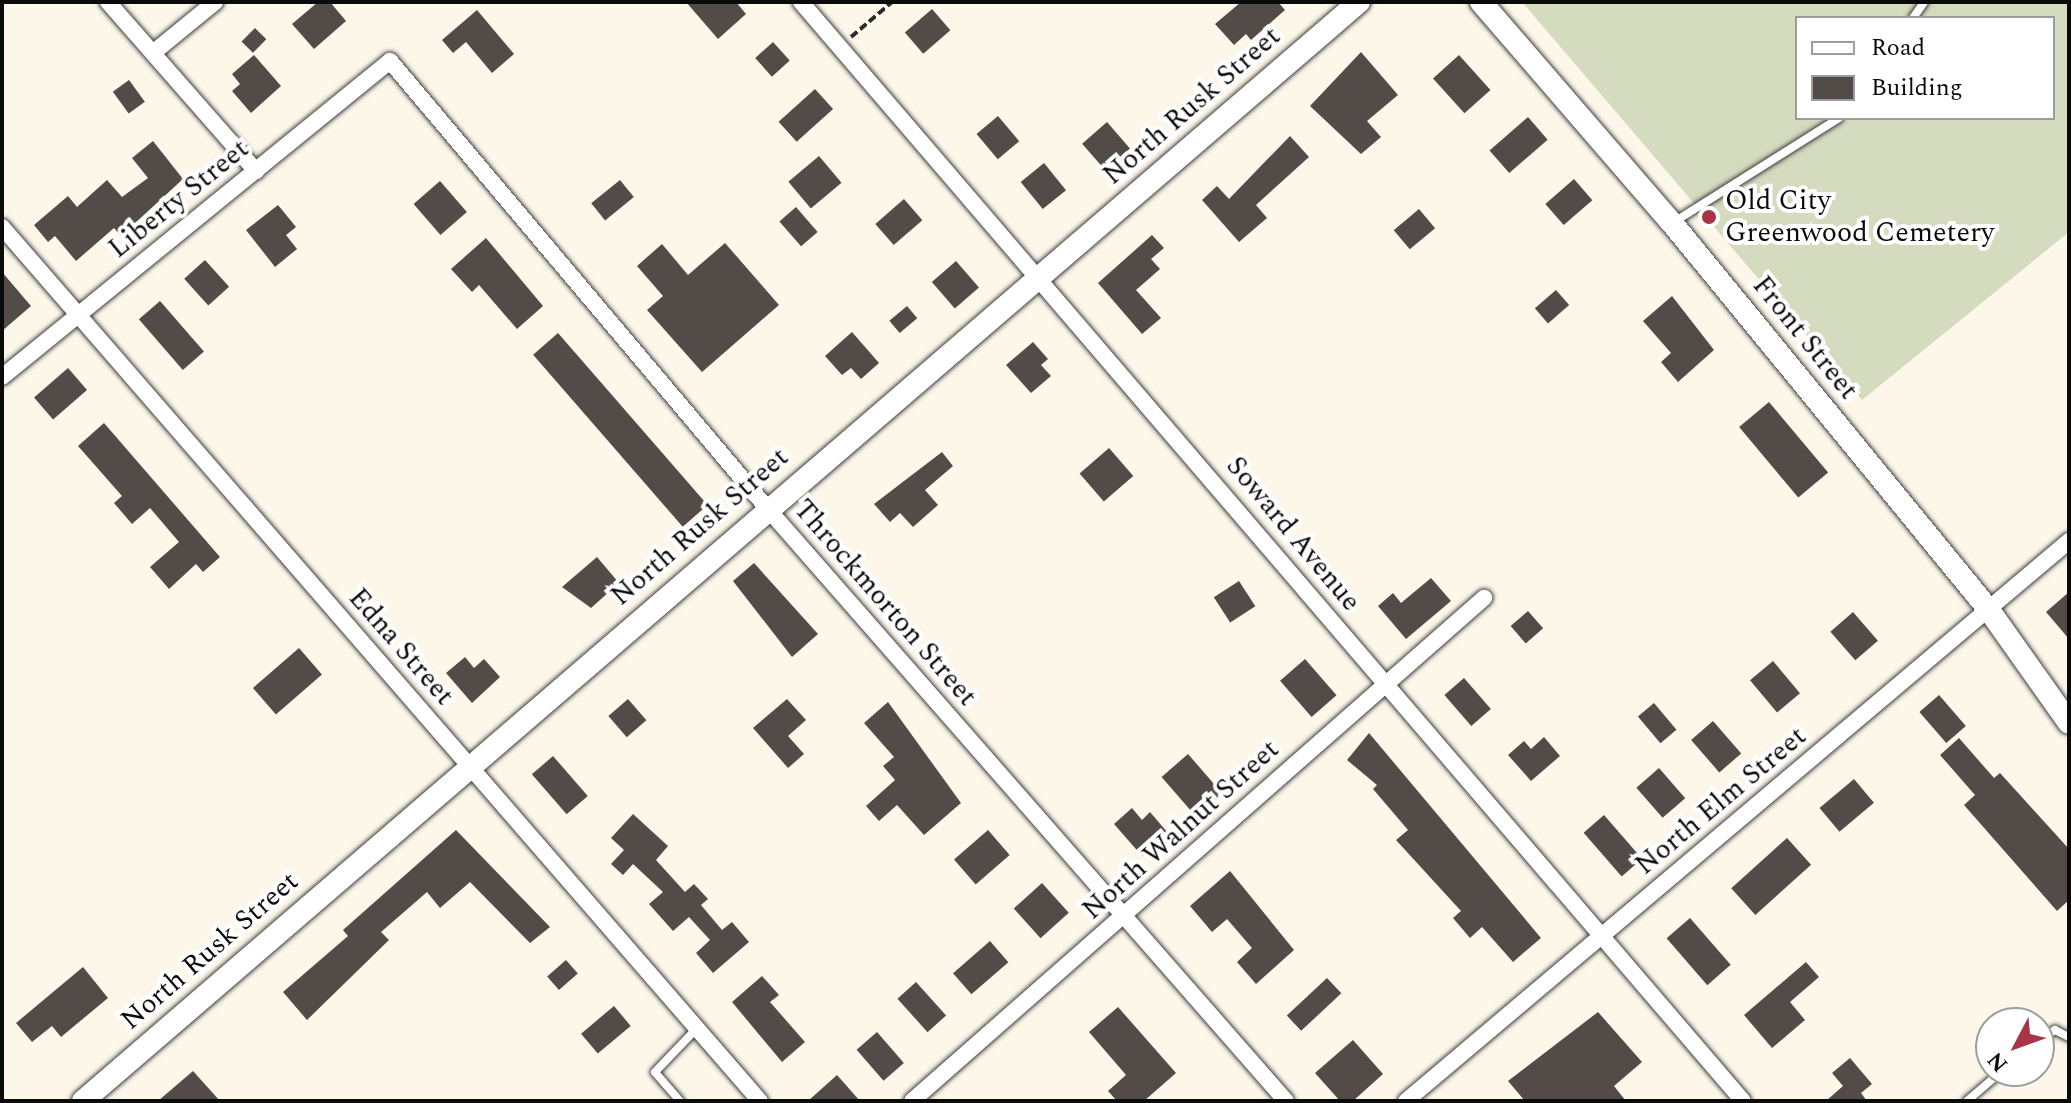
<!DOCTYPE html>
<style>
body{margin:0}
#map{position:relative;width:2071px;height:1103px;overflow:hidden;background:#fdf7ea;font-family:Spectral,serif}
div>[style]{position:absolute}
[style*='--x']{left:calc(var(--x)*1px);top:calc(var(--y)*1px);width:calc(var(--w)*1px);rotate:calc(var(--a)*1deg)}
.cemetery>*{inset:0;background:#d5dbbf}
.building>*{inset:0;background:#524b48;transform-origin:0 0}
.path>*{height:4px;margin-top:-2px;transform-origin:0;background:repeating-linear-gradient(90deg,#2c2c2c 0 8px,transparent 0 12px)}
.roads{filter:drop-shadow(0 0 2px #3d3d3d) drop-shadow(0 0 2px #3d3d3d)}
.service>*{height:8px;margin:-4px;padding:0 4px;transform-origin:4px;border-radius:4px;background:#fff}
.minor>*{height:16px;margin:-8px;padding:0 8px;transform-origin:8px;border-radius:8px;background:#fff}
.tertiary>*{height:22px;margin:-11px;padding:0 11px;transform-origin:11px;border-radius:11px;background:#fff}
.dots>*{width:22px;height:22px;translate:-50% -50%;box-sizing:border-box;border:4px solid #fff;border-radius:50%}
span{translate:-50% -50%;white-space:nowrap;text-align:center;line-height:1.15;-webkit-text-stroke:8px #fff;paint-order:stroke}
.street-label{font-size:28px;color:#0a0a0a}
.poi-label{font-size:28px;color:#0a0a0a}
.left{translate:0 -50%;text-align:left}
.frame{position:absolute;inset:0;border:4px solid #0a0a0a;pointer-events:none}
.legend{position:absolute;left:1795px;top:16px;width:260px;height:104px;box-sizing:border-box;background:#fff;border:2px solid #9d9d9d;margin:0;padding:10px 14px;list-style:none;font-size:24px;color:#0a0a0a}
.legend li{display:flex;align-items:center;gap:16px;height:40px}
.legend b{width:40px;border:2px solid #9d9d9d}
.north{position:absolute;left:1975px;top:1007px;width:80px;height:80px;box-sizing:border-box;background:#fff;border:2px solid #9d9d9d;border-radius:50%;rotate:229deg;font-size:22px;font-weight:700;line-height:32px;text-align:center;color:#0a0a0a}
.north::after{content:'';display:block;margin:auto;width:28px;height:36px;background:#a93448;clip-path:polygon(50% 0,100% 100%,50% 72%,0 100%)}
</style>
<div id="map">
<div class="cemetery">
<i style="clip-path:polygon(evenodd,1522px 2px,2069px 2px,2069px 232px,1862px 400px,1522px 2px,1797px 18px,2053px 18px,2053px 118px,1797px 118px,1797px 18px)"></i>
</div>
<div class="building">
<i style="clip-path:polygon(318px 2px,330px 2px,346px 21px,314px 49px,292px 24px)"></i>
<i style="clip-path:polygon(686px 2px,736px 2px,746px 14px,718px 39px)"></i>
<i style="clip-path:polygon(1241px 2px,1278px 2px,1285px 10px,1251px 40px,1246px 34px,1234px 45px,1215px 24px)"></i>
<i style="left:932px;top:9px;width:28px;height:36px;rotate:49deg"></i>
<i style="clip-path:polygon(477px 10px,514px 54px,492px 73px,466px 42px,453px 53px,442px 40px)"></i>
<i style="left:255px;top:28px;width:16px;height:19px;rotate:45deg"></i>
<i style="left:773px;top:42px;width:25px;height:24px;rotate:48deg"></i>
<i style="clip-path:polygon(1361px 52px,1398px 95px,1367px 121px,1381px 137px,1361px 154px,1310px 106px)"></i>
<i style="clip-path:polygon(254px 55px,281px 86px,251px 113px,232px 91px,240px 84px,232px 74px)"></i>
<i style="left:1459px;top:55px;width:47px;height:35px;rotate:48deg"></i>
<i style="left:129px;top:80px;width:27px;height:20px;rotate:54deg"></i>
<i style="left:815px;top:89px;width:27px;height:49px;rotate:48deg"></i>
<i style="left:998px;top:116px;width:33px;height:28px;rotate:50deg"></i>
<i style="left:1528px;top:117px;width:30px;height:51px;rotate:49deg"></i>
<i style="left:1107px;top:122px;width:35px;height:33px;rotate:49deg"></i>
<i style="clip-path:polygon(1290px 136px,1309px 157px,1256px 205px,1267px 218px,1239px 242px,1202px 200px,1217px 186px,1229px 199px)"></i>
<i style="clip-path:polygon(153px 141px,183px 179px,121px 236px,114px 228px,76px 261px,55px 236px,48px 242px,34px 225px,68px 196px,77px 207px,107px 180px,122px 197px,148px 178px,132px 158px)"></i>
<i style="left:819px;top:156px;width:35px;height:40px;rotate:50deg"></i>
<i style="left:1044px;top:163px;width:35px;height:30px;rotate:51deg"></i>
<i style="left:1574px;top:179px;width:28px;height:38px;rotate:49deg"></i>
<i style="left:620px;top:180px;width:22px;height:37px;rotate:51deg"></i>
<i style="left:440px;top:181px;width:41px;height:35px;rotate:49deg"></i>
<i style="left:904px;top:199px;width:28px;height:38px;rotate:49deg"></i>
<i style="clip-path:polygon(278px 205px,296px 227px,286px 235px,297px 249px,275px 267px,246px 230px)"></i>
<i style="left:796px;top:207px;width:33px;height:22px;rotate:49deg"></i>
<i style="left:1419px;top:209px;width:25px;height:33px;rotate:50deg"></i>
<i style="clip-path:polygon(1152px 235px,1164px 248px,1151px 259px,1160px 269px,1136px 290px,1161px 318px,1142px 334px,1098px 283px)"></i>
<i style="clip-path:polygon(486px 238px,543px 306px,517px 329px,479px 285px,472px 292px,451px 269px)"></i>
<i style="clip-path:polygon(725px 243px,779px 305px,702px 372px,647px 310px,663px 296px,637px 266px,662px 244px,688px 275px)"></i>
<i style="left:205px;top:260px;width:36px;height:28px;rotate:48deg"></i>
<i style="left:956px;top:261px;width:35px;height:32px;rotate:49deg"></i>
<i style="clip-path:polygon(2px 272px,31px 306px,2px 331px)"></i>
<i style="left:1556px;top:290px;width:20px;height:28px;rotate:49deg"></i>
<i style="clip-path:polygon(1672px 296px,1714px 350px,1678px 382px,1661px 362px,1671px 353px,1643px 321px)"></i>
<i style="left:160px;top:301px;width:67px;height:28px;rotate:49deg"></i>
<i style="left:907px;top:306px;width:16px;height:23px;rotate:50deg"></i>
<i style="clip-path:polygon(852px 332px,879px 363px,861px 379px,851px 368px,842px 375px,825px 356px)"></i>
<i style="left:558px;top:333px;width:228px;height:33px;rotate:49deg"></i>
<i style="clip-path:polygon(1033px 342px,1048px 359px,1041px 365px,1051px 376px,1031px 393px,1006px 365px)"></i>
<i style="left:68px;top:368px;width:29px;height:45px;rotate:49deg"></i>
<i style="left:1769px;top:402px;width:92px;height:39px;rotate:50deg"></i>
<i style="clip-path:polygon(104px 423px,220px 557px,203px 572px,196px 564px,169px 589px,150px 567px,179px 542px,150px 508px,132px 524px,114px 503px,122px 496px,78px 446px)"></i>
<i style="left:1109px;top:448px;width:37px;height:39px;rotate:49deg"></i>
<i style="clip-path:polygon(942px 452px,953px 466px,925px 490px,938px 505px,913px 527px,900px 513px,890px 522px,874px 504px)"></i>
<i style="clip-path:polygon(597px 557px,619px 583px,591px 608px,562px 587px)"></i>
<i style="clip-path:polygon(754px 563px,818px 634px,792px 657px,733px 581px)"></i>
<i style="clip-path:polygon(1431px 578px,1451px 601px,1406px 639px,1378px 606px,1393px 593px,1401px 603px)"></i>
<i style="left:1239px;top:581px;width:30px;height:30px;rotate:57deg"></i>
<i style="clip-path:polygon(2069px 592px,2069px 639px,2046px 612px)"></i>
<i style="left:1528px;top:611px;width:23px;height:23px;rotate:49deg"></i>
<i style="left:1853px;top:612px;width:38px;height:30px;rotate:49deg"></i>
<i style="left:299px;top:648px;width:35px;height:61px;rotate:49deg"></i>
<i style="clip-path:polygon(465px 657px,474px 668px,484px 659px,500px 677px,472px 703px,446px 673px)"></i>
<i style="left:1305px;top:659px;width:48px;height:33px;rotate:49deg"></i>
<i style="left:1773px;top:661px;width:42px;height:30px;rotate:50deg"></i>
<i style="left:1464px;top:678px;width:41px;height:26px;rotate:49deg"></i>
<i style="left:1939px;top:695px;width:41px;height:26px;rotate:49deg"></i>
<i style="left:628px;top:699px;width:28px;height:26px;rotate:49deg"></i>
<i style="clip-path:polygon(787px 699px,806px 720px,788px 736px,804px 754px,788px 768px,753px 728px)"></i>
<i style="clip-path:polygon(888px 702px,961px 803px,924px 835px,897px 805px,879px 821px,866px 806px,895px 780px,883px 766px,894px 757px,864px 723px)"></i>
<i style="left:1654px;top:703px;width:35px;height:21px;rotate:50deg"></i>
<i style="left:1713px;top:721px;width:43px;height:29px;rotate:49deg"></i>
<i style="clip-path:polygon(1369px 733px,1541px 938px,1513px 962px,1482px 927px,1470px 938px,1453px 918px,1461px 911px,1396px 840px,1408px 830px,1373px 789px,1377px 785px,1347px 760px)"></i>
<i style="clip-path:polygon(1544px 737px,1560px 756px,1531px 781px,1508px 755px,1524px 741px,1531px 749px)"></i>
<i style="clip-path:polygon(1959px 738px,1994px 778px,2000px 773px,2069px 849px,2069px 900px,2057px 911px,1964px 805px,1975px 795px,1940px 755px)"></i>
<i style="left:1188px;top:754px;width:52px;height:35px;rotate:49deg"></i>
<i style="left:553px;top:756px;width:53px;height:28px;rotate:49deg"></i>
<i style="left:1659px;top:768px;width:40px;height:30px;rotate:49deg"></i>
<i style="left:1854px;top:779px;width:31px;height:45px;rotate:50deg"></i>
<i style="clip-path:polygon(1132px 808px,1142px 820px,1150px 812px,1168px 833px,1142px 856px,1114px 824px)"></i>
<i style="clip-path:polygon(633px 814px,668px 846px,656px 860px,685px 892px,694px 884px,708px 899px,701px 905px,722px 930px,732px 922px,749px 942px,713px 973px,696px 953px,710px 940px,689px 917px,673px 931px,649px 904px,663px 892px,633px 864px,623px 875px,611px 864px,624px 850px,611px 838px)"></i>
<i style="left:1604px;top:815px;width:58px;height:27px;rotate:49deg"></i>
<i style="clip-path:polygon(456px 830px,550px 927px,530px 943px,470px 882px,440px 908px,427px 892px,381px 932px,389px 940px,307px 1020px,283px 992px,348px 936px,343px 930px)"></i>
<i style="left:988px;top:830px;width:33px;height:45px;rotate:49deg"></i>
<i style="left:1787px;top:838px;width:36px;height:75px;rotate:48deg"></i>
<i style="clip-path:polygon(1230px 871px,1294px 950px,1256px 984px,1237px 962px,1252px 948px,1227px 919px,1212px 932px,1190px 906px)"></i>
<i style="left:1042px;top:883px;width:40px;height:38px;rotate:48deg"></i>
<i style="left:1690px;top:918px;width:62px;height:31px;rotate:49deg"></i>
<i style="left:990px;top:941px;width:28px;height:49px;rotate:49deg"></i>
<i style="left:566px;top:960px;width:18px;height:25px;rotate:49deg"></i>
<i style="clip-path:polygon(1806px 962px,1819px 977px,1790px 1002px,1805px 1020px,1772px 1048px,1744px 1015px)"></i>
<i style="clip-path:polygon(83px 967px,108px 998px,61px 1037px,52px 1026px,32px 1042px,16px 1023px)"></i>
<i style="clip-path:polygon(762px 976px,779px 995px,770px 1002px,805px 1042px,782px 1062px,732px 1002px)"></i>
<i style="left:1327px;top:978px;width:21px;height:55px;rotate:47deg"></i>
<i style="left:916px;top:982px;width:45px;height:25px;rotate:48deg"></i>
<i style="left:614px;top:1006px;width:26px;height:43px;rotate:50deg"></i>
<i style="clip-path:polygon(1118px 1007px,1176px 1073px,1144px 1101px,1117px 1101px,1108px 1091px,1126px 1075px,1089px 1032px)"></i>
<i style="clip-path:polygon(1598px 1012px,1642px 1062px,1614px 1086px,1626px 1101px,1525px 1101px,1508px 1081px)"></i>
<i style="left:877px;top:1032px;width:41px;height:27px;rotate:49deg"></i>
<i style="clip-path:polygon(1353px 1040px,1383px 1074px,1353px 1101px,1340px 1101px,1315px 1073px)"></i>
<i style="clip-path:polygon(1850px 1058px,1872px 1084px,1861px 1093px,1867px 1101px,1826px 1101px,1843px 1086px,1832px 1073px)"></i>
<i style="clip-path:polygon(193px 1071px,220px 1101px,158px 1101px)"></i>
<i style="clip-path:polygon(837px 1075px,860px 1101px,808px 1101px)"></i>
</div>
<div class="path">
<i style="--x:851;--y:37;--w:54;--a:-40.5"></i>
</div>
<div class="roads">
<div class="service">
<i style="--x:1913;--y:18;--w:19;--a:-55"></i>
<i style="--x:1674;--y:222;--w:195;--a:-32.2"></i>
<i style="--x:2039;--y:1040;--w:19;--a:-32"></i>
<i style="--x:2055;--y:1030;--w:16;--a:27"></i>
<i style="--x:680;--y:1101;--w:38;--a:-131"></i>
<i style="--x:655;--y:1072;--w:61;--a:-46.3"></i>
<i style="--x:1967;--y:1101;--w:46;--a:-40.6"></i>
</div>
<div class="minor">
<i style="--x:108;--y:2;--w:225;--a:48.8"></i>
<i style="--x:801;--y:2;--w:1447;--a:49.4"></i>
<i style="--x:154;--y:52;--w:79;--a:-39.3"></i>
<i style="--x:2;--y:227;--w:1157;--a:49.07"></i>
<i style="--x:2;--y:377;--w:500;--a:-39.16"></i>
<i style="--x:390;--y:61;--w:585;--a:49.86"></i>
<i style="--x:767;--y:508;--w:788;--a:48.81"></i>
<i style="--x:912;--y:1101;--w:762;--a:-41.33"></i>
<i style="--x:1406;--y:1101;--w:868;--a:-40.19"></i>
</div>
<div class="tertiary">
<i style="--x:1481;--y:2;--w:292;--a:49.2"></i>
<i style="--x:1672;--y:223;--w:500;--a:50.68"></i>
<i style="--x:1989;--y:610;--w:138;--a:54.7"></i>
<i style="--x:83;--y:1101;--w:1684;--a:-40.74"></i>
</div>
</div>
<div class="dots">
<i style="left:1709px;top:217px;background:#a93448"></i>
</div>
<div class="street-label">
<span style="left:1192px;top:106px;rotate:-41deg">North Rusk Street</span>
<span style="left:179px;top:199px;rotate:-39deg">Liberty Street</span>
<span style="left:1805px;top:338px;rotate:51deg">Front Street</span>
<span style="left:700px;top:527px;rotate:-41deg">North Rusk Street</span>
<span style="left:1293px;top:534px;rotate:50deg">Soward Avenue</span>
<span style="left:885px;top:603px;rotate:49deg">Throckmorton Street</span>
<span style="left:401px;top:647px;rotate:49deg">Edna Street</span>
<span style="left:1721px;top:801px;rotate:-40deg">North Elm Street</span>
<span style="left:1181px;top:830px;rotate:-42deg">North Walnut Street</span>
<span style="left:210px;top:951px;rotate:-41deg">North Rusk Street</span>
</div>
<div class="poi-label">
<span class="left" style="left:1725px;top:217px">Old City<br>Greenwood Cemetery</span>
</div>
<div class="frame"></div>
<ul class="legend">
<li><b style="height:10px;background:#fff"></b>Road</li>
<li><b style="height:22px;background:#524b48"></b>Building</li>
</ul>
<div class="north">N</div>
</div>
